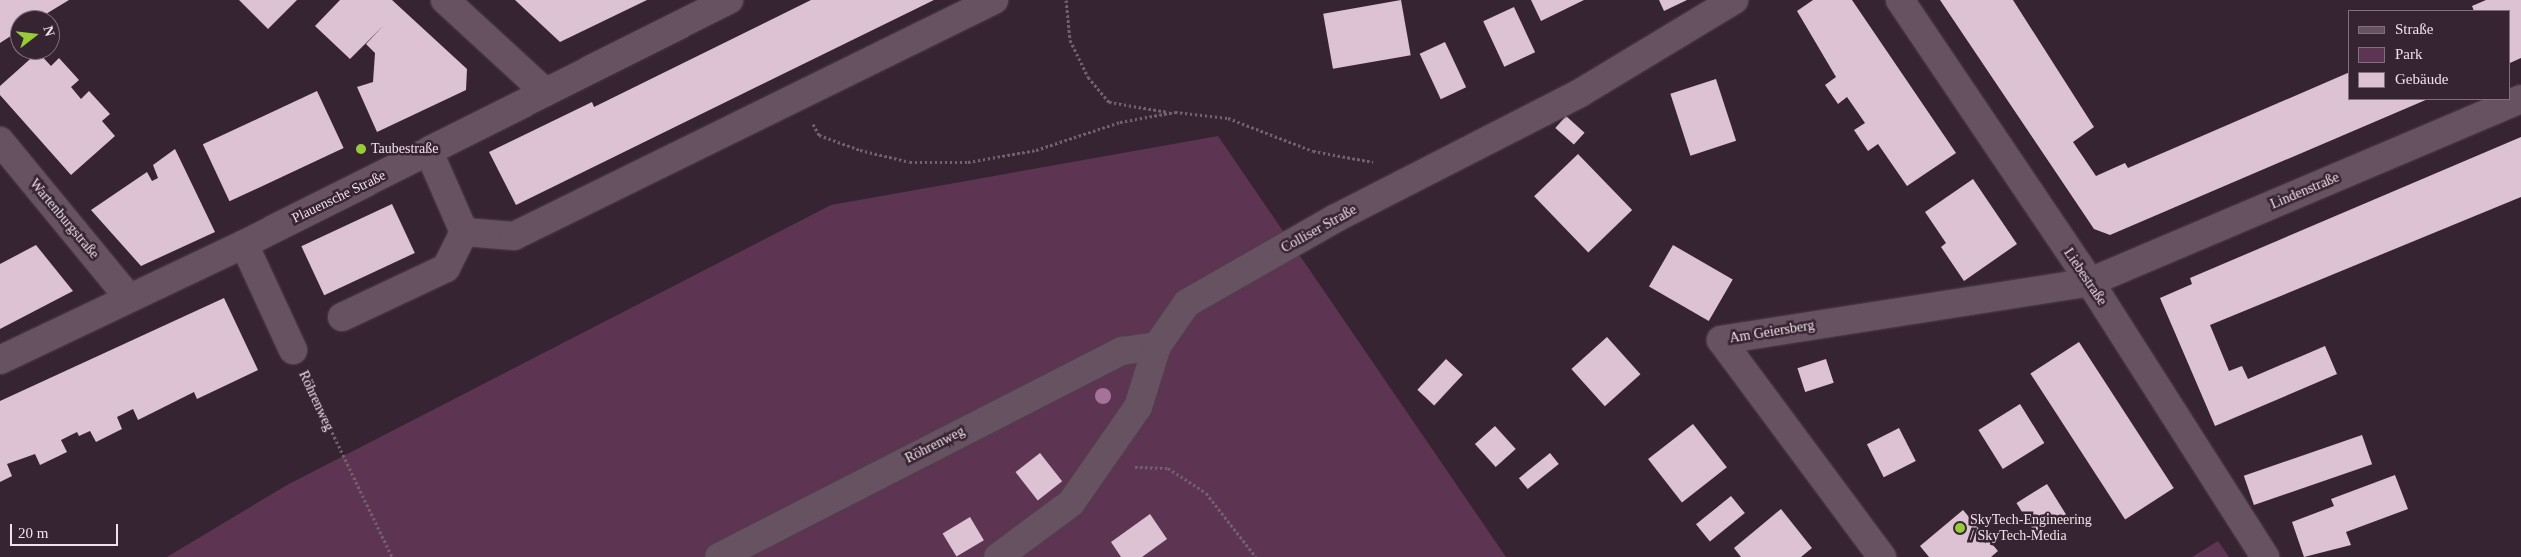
<!DOCTYPE html>
<meta charset="utf-8">
<style>
body{margin:0}
#map{position:relative;width:2521px;height:557px;overflow:hidden;background:#372432;font-family:Georgia,serif}
div>[style]{position:absolute}
[style*='--x']{left:calc(var(--x)*1px);top:calc(var(--y)*1px);width:calc(var(--w)*1px);rotate:calc(var(--a)*1deg)}
.green>*{inset:0;background:#5d3552}
.building>*{inset:0;background:#dcc2d3;transform-origin:0 0}
.path>*{height:3px;margin-top:-1.5px;transform-origin:0;background:repeating-linear-gradient(90deg,#72616d 0 2.5px,transparent 0 5px)}
.roads{filter:drop-shadow(0 0 1px #50404c) drop-shadow(0 0 1px #50404c)}
.minor>*{height:28px;margin:-14px;padding:0 14px;transform-origin:14px;border-radius:14px;background:#675261}
.trees>*{width:16px;height:16px;margin:-8px;border-radius:50%;background:#a57397}
.dots>*{width:14px;height:14px;translate:-50% -50%;box-sizing:border-box;border:2px solid #372432;border-radius:50%}
span{translate:-50% -50%;white-space:nowrap;text-align:center;line-height:1.15;-webkit-text-stroke:5px #372432;paint-order:stroke}
.poi-label{font-size:14px;color:#f0e2eb}
.left{translate:0 -50%;text-align:left}
.street-label{font-size:14px;color:#f0e2eb}
.legend{position:absolute;left:2348px;top:10px;width:162px;height:90px;box-sizing:border-box;background:#372432;border:1px solid #81707c;margin:0;padding:6px 9px;list-style:none;font-size:15px;color:#f0e2eb}
.legend li{display:flex;align-items:center;gap:10px;height:25px}
.legend b{width:25px;border:1px solid #81707c}
.north{position:absolute;left:10px;top:10px;width:50px;height:50px;box-sizing:border-box;background:#372432;border:1px solid #81707c;border-radius:50%;rotate:74deg;font-size:14px;font-weight:700;line-height:20px;text-align:center;color:#f0e2eb}
.north::after{content:'';display:block;margin:auto;width:18px;height:22px;background:#97cc38;clip-path:polygon(50% 0,100% 100%,50% 72%,0 100%)}
.scale{position:absolute;left:10px;top:524px;width:108px;height:22px;box-sizing:border-box;border:2px solid #f0e2eb;border-top:0;padding-left:6px;font-size:15px;line-height:18px;white-space:nowrap;color:#f0e2eb;-webkit-text-stroke:4px #372432;paint-order:stroke}
</style>
<div id="map">
<div class="green">
<i style="clip-path:polygon(1218px 136px,1506px 557px,167px 557px,287px 485px,831px 205px)"></i>
<i style="clip-path:polygon(2218px 541px,2229px 557px,2192px 557px)"></i>
</div>
<div class="building">
<i style="clip-path:polygon(0 0,69px 0,36px 20px,20px 20px,20px 30px,0 43px)"></i>
<i style="clip-path:polygon(239px 0,297px 0,268px 29px)"></i>
<i style="clip-path:polygon(340px 0,392px 0,467px 69px,466px 90px,377px 132px,357px 87px,373px 82px,375px 53px,366px 44px,383px 26px,350px 59px,315px 26px)"></i>
<i style="clip-path:polygon(515px 0,647px 0,560px 42px)"></i>
<i style="clip-path:polygon(811px 0,934px 0,516px 205px,489px 152px,592px 102px,594px 107px)"></i>
<i style="left:1401px;top:0;width:56px;height:79px;rotate:80deg"></i>
<i style="clip-path:polygon(1531px 0,1584px 0,1541px 21px)"></i>
<i style="clip-path:polygon(1659px 0,1687px 0,1664px 11px)"></i>
<i style="clip-path:polygon(1813px 0,1852px 0,1956px 153px,1907px 186px,1878px 144px,1868px 151px,1854px 130px,1865px 123px,1847px 97px,1838px 104px,1825px 85px,1836px 77px,1797px 11px)"></i>
<i style="clip-path:polygon(1940px 0,2013px 0,2094px 127px,2073px 142px,2096px 176px,2125px 163px,2128px 168px,2350px 72px,2350px 99px,2428px 99px,2110px 235px,2094px 229px)"></i>
<i style="clip-path:polygon(2486px 0,2521px 0,2521px 58px,2510px 63px,2510px 11px,2474px 11px,2472px 6px)"></i>
<i style="left:1514px;top:7px;width:50px;height:34px;rotate:65deg"></i>
<i style="left:1445px;top:42px;width:50px;height:28px;rotate:65deg"></i>
<i style="clip-path:polygon(38px 52px,51px 66px,59px 58px,79px 80px,71px 87px,81px 99px,89px 91px,110px 114px,102px 121px,115px 136px,71px 175px,0 95px,0 86px)"></i>
<i style="left:1716px;top:79px;width:65px;height:48px;rotate:72deg"></i>
<i style="left:317px;top:91px;width:63px;height:126px;rotate:65deg"></i>
<i style="left:1566px;top:116px;width:25px;height:16px;rotate:42deg"></i>
<i style="clip-path:polygon(2521px 137px,2521px 197px,2210px 325px,2229px 371px,2242px 366px,2248px 379px,2325px 346px,2337px 374px,2215px 426px,2160px 298px,2192px 284px,2190px 278px)"></i>
<i style="clip-path:polygon(175px 149px,215px 232px,141px 266px,91px 210px,147px 172px,152px 181px,158px 178px,153px 165px)"></i>
<i style="left:1578px;top:154px;width:78px;height:61px;rotate:46deg"></i>
<i style="clip-path:polygon(1973px 179px,2017px 244px,1964px 281px,1941px 247px,1946px 243px,1925px 212px)"></i>
<i style="left:392px;top:204px;width:54px;height:100px;rotate:65deg"></i>
<i style="clip-path:polygon(36px 245px,73px 291px,0 329px,0 264px)"></i>
<i style="left:1673px;top:245px;width:69px;height:48px;rotate:30deg"></i>
<i style="clip-path:polygon(224px 298px,258px 370px,197px 399px,194px 392px,138px 420px,133px 409px,117px 417px,122px 429px,96px 442px,90px 431px,79px 436px,77px 432px,61px 440px,67px 452px,40px 465px,35px 454px,7px 464px,12px 476px,0 482px,0 401px)"></i>
<i style="left:1607px;top:337px;width:50px;height:48px;rotate:48deg"></i>
<i style="left:2079px;top:342px;width:174px;height:58px;rotate:57deg"></i>
<i style="left:1446px;top:359px;width:23px;height:42px;rotate:43deg"></i>
<i style="left:1826px;top:359px;width:25px;height:30px;rotate:72deg"></i>
<i style="left:2020px;top:404px;width:46px;height:49px;rotate:58deg"></i>
<i style="left:1693px;top:424px;width:55px;height:57px;rotate:52deg"></i>
<i style="left:1495px;top:426px;width:31px;height:27px;rotate:48deg"></i>
<i style="left:1899px;top:428px;width:37px;height:36px;rotate:63deg"></i>
<i style="left:2362px;top:435px;width:31px;height:125px;rotate:71deg"></i>
<i style="left:1040px;top:453px;width:36px;height:31px;rotate:52deg"></i>
<i style="left:1550px;top:453px;width:14px;height:40px;rotate:51deg"></i>
<i style="clip-path:polygon(2395px 475px,2408px 509px,2346px 532px,2351px 545px,2304px 557px,2292px 522px,2334px 506px,2331px 499px)"></i>
<i style="left:2047px;top:484px;width:36px;height:36px;rotate:58deg"></i>
<i style="left:1731px;top:496px;width:22px;height:45px;rotate:51deg"></i>
<i style="clip-path:polygon(1781px 509px,1812px 548px,1801px 557px,1741px 557px,1734px 548px)"></i>
<i style="clip-path:polygon(1963px 510px,1998px 551px,1991px 557px,1929px 557px,1920px 546px)"></i>
<i style="clip-path:polygon(1150px 514px,1167px 539px,1142px 557px,1121px 557px,1111px 542px)"></i>
<i style="left:970px;top:517px;width:27px;height:32px;rotate:59deg"></i>
</div>
<div class="path">
<i style="--x:1066;--y:0;--w:40;--a:84.3"></i>
<i style="--x:1070;--y:40;--w:41;--a:64.1"></i>
<i style="--x:1088;--y:77;--w:33;--a:50"></i>
<i style="--x:1109;--y:102;--w:60;--a:9.6"></i>
<i style="--x:813;--y:124;--w:13;--a:61"></i>
<i style="--x:819;--y:135;--w:44;--a:20.1"></i>
<i style="--x:860;--y:150;--w:51;--a:13.5"></i>
<i style="--x:910;--y:162;--w:58;--a:0"></i>
<i style="--x:968;--y:162;--w:69;--a:-10"></i>
<i style="--x:1036;--y:150;--w:89;--a:-18.4"></i>
<i style="--x:1120;--y:122;--w:56;--a:-10.3"></i>
<i style="--x:1175;--y:112;--w:53;--a:6.5"></i>
<i style="--x:1228;--y:118;--w:91;--a:21.2"></i>
<i style="--x:1313;--y:151;--w:61;--a:10.4"></i>
<i style="--x:306;--y:378;--w:199;--a:64.3"></i>
<i style="--x:1135;--y:467;--w:33;--a:2"></i>
<i style="--x:1168;--y:468;--w:45;--a:33.3"></i>
<i style="--x:1206;--y:493;--w:81;--a:52"></i>
</div>
<div class="roads">
<div class="minor">
<i style="--x:445;--y:0;--w:136;--a:42.6"></i>
<i style="--x:1900;--y:0;--w:340;--a:56"></i>
<i style="--x:2090;--y:282;--w:326;--a:57.5"></i>
<i style="--x:0;--y:141;--w:202;--a:50.6"></i>
<i style="--x:429;--y:152;--w:87;--a:66.4"></i>
<i style="--x:464;--y:232;--w:50;--a:4.6"></i>
<i style="--x:514;--y:236;--w:535;--a:-26.18"></i>
<i style="--x:244;--y:244;--w:117;--a:65.2"></i>
<i style="--x:342;--y:317;--w:115;--a:-25.2"></i>
<i style="--x:446;--y:268;--w:40;--a:-63.4"></i>
<i style="--x:0;--y:360;--w:270;--a:-25.4"></i>
<i style="--x:244;--y:244;--w:543;--a:-26.71"></i>
<i style="--x:719;--y:557;--w:453;--a:-27.1"></i>
<i style="--x:1122;--y:351;--w:35;--a:-8"></i>
<i style="--x:998;--y:557;--w:91;--a:-36.5"></i>
<i style="--x:1071;--y:503;--w:117;--a:-55.1"></i>
<i style="--x:1138;--y:407;--w:64;--a:-72.7"></i>
<i style="--x:1157;--y:346;--w:52;--a:-55.1"></i>
<i style="--x:1187;--y:303;--w:172;--a:-29.7"></i>
<i style="--x:1336;--y:218;--w:274;--a:-27.1"></i>
<i style="--x:1580;--y:93;--w:180;--a:-31.1"></i>
<i style="--x:1882;--y:557;--w:270;--a:-126.6"></i>
<i style="--x:1721;--y:340;--w:374;--a:-8.9"></i>
<i style="--x:2090;--y:282;--w:468;--a:-23"></i>
</div>
</div>
<div class="trees">
<i style="left:1103px;top:396px"></i>
</div>
<div class="dots">
<i style="left:361px;top:149px;background:#97cc38"></i>
<i style="left:1960px;top:528px;background:#97cc38"></i>
</div>
<div class="poi-label">
<span class="left" style="left:371px;top:149px">Taubestraße</span>
<span class="left" style="left:1970px;top:528px">SkyTech-Engineering<br>/ SkyTech-Media</span>
</div>
<div class="street-label">
<span style="left:2305px;top:191px;rotate:-23deg">Lindenstraße</span>
<span style="left:339px;top:197px;rotate:-26deg">Plauensche Straße</span>
<span style="left:64px;top:219px;rotate:50deg">Wartenburgstraße</span>
<span style="left:1319px;top:229px;rotate:-29deg">Colliser Straße</span>
<span style="left:2085px;top:277px;rotate:56deg">Liebestraße</span>
<span style="left:1772px;top:332px;rotate:-9deg">Am Geiersberg</span>
<span style="left:316px;top:401px;rotate:65deg">Röhrenweg</span>
<span style="left:935px;top:445px;rotate:-27deg">Röhrenweg</span>
</div>
<ul class="legend">
<li><b style="height:6px;background:#675261"></b>Straße</li>
<li><b style="height:14px;background:#5d3552"></b>Park</li>
<li><b style="height:14px;background:#dcc2d3"></b>Gebäude</li>
</ul>
<div class="north">N</div>
<div class="scale">20 m</div>
</div>
